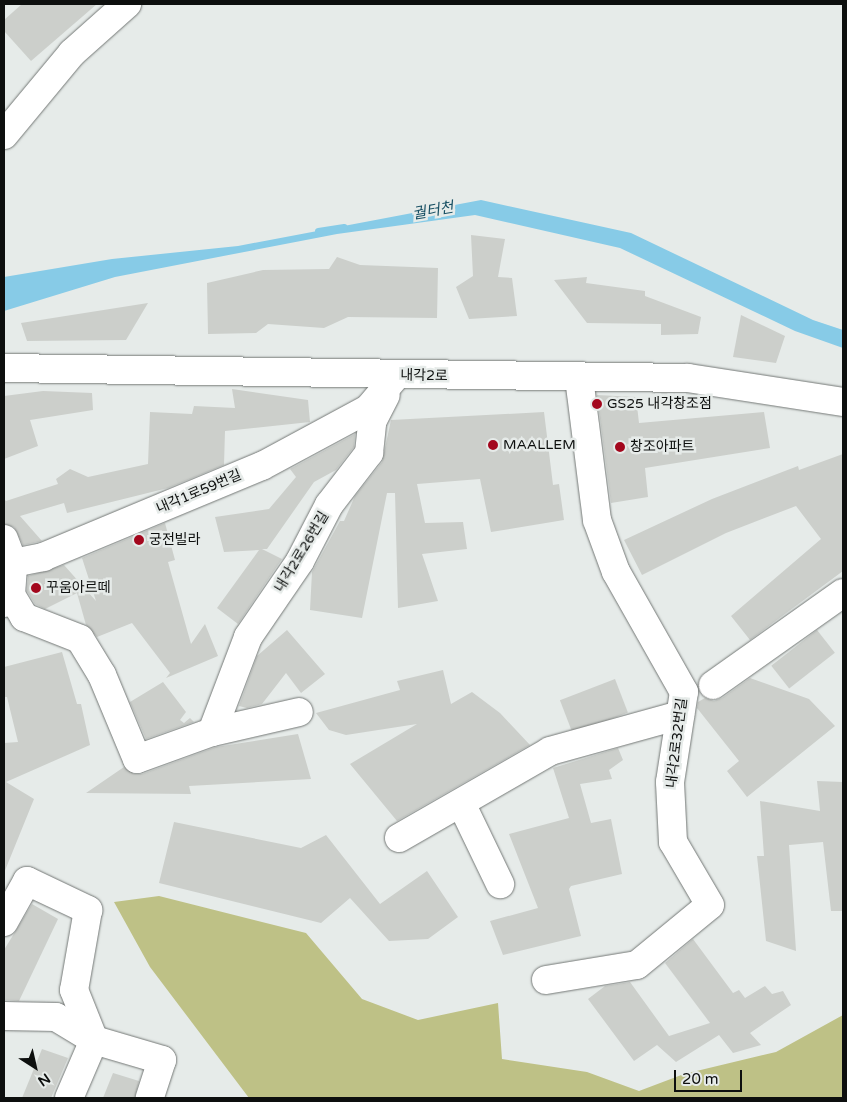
<!DOCTYPE html>
<meta charset="utf-8">
<style>
body{margin:0}
#map{position:relative;width:847px;height:1102px;overflow:hidden;background:#e6ebe9;font-family:"Varela Round","Noto Sans KR",sans-serif}
div>[style]{position:absolute}
[style*='--x']{left:calc(var(--x)*1px);top:calc(var(--y)*1px);width:calc(var(--w)*1px);rotate:calc(var(--a)*1deg)}
.forest>*{inset:0;background:#bec186}
.water>*{inset:0;background:#87cbe7}
.stream>*{height:7px;margin:-3.5px;padding:0 3.5px;transform-origin:3.5px;border-radius:3.5px;background:#87cbe7}
.building>*{inset:0;background:#cccfcb;transform-origin:0 0}
.roads{filter:drop-shadow(0 0 1px #747876) drop-shadow(0 0 1px #747876)}
.minor>*{height:28px;margin:-14px;padding:0 14px;transform-origin:14px;border-radius:14px;background:#fff}
.dots>*{width:14px;height:14px;translate:-50% -50%;box-sizing:border-box;border:2px solid #e6ebe9;border-radius:50%}
span{translate:-50% -50%;white-space:nowrap;text-align:center;line-height:1.15;-webkit-text-stroke:5px #e6ebe9;paint-order:stroke}
.street-label{font-size:14px;color:#0d0f0e}
.poi-label{font-size:14px;color:#0d0f0e}
.left{translate:0 -50%;text-align:left}
.water-label{font-size:15px;color:#174f63;font-style:italic}
.frame{position:absolute;inset:0;border:5px solid #0d0f0e;pointer-events:none}
.north{position:absolute;left:10px;top:1042px;width:50px;height:50px;-webkit-text-stroke:4px #e6ebe9;paint-order:stroke;rotate:145deg;font-size:14px;font-weight:700;line-height:20px;text-align:center;color:#0d0f0e}
.north::after{content:'';display:block;margin:auto;width:18px;height:22px;background:#0d0f0e;clip-path:polygon(50% 0,100% 100%,50% 72%,0 100%)}
.scale{position:absolute;left:674px;top:1070px;width:68px;height:22px;box-sizing:border-box;border:2px solid #0d0f0e;border-top:0;padding-left:6px;font-size:15px;line-height:18px;white-space:nowrap;color:#0d0f0e;-webkit-text-stroke:4px #e6ebe9;paint-order:stroke}
</style>
<div id="map">
<div class="forest">
<i style="clip-path:polygon(159px 896px,306px 933px,362px 999px,418px 1020px,498px 1003px,502px 1059px,587px 1072px,639px 1091px,684px 1074px,776px 1052px,843px 1015px,843px 1098px,249px 1098px,150px 967px,114px 902px)"></i>
</div>
<div class="water">
<i style="clip-path:polygon(481px 200px,631px 233px,813px 320px,843px 330px,843px 348px,795px 331px,620px 248px,475px 215px,337px 234px,115px 277px,4px 311px,4px 277px,112px 259px,238px 246px)"></i>
</div>
<div class="stream">
<i style="--x:318;--y:231;--w:26;--a:-9"></i>
</div>
<div class="building">
<i style="clip-path:polygon(22px 4px,97px 4px,31px 61px,4px 31px,4px 20px)"></i>
<i style="clip-path:polygon(471px 235px,505px 239px,498px 277px,512px 278px,517px 316px,469px 319px,456px 287px,473px 276px)"></i>
<i style="clip-path:polygon(337px 257px,360px 265px,438px 268px,437px 318px,348px 317px,324px 328px,268px 324px,256px 333px,208px 334px,207px 283px,263px 270px,329px 269px)"></i>
<i style="clip-path:polygon(587px 277px,586px 283px,645px 291px,645px 296px,701px 317px,698px 334px,661px 335px,661px 324px,587px 323px,554px 280px)"></i>
<i style="clip-path:polygon(148px 303px,126px 340px,27px 341px,21px 323px)"></i>
<i style="clip-path:polygon(741px 315px,785px 336px,776px 363px,733px 357px)"></i>
<i style="clip-path:polygon(232px 389px,308px 400px,310px 422px,225px 431px,224px 465px,168px 488px,67px 513px,64px 503px,20px 516px,42px 541px,38px 542px,23px 545px,14px 527px,4px 524px,4px 499px,6px 501px,58px 484px,56px 479px,70px 469px,88px 477px,148px 464px,150px 412px,192px 414px,194px 406px,235px 408px)"></i>
<i style="clip-path:polygon(43px 391px,92px 393px,93px 410px,30px 420px,38px 446px,4px 459px,4px 396px)"></i>
<i style="clip-path:polygon(597px 395px,636px 397px,639px 423px,764px 412px,770px 448px,645px 468px,648px 497px,611px 503px)"></i>
<i style="clip-path:polygon(544px 412px,553px 485px,559px 484px,564px 520px,491px 532px,480px 479px,417px 484px,425px 523px,463px 522px,467px 549px,422px 554px,438px 601px,398px 608px,395px 493px,387px 493px,362px 618px,310px 610px,312px 572px,340px 521px,344px 521px,355px 496px,382px 462px,391px 420px)"></i>
<i style="clip-path:polygon(355px 434px,354px 447px,336px 470px,314px 482px,267px 549px,262px 549px,282px 559px,238px 624px,217px 608px,259px 550px,224px 552px,215px 517px,269px 509px,296px 477px,290px 469px)"></i>
<i style="clip-path:polygon(843px 454px,843px 571px,750px 640px,731px 616px,821px 539px,796px 506px,726px 533px,642px 575px,624px 540px,712px 499px,798px 466px,799px 470px)"></i>
<i style="clip-path:polygon(165px 523px,175px 560px,168px 562px,191px 644px,205px 624px,218px 656px,166px 678px,170px 673px,132px 623px,97px 637px,86px 625px,77px 593px,45px 609px,35px 604px,27px 591px,28px 576px,64px 565px,96px 601px,82px 558px)"></i>
<i style="clip-path:polygon(287px 630px,325px 674px,301px 693px,286px 673px,262px 704px,247px 708px,239px 706px,257px 656px)"></i>
<i style="left:817px;top:630px;width:29px;height:58px;rotate:52deg"></i>
<i style="clip-path:polygon(62px 652px,77px 704px,81px 704px,90px 745px,6px 782px,34px 799px,4px 873px,4px 743px,18px 742px,7px 697px,4px 697px,4px 667px)"></i>
<i style="clip-path:polygon(443px 670px,451px 704px,472px 692px,500px 713px,530px 745px,397px 821px,350px 764px,417px 724px,346px 735px,329px 730px,316px 713px,400px 690px,397px 681px)"></i>
<i style="clip-path:polygon(750px 678px,809px 699px,835px 726px,747px 797px,727px 771px,739px 761px,697px 708px,698px 702px,705px 698px,714px 701px,722px 698px)"></i>
<i style="left:615px;top:679px;width:36px;height:59px;rotate:69deg"></i>
<i style="clip-path:polygon(163px 682px,186px 712px,180px 720px,184px 723px,190px 718px,194px 722px,146px 739px,130px 702px)"></i>
<i style="clip-path:polygon(298px 734px,311px 779px,189px 786px,191px 794px,86px 793px,124px 767px,134px 774px,142px 774px,216px 747px)"></i>
<i style="clip-path:polygon(618px 748px,623px 760px,609px 770px,612px 779px,580px 784px,591px 823px,611px 819px,622px 874px,571px 886px,569px 889px,581px 936px,503px 955px,490px 921px,538px 908px,509px 834px,569px 818px,553px 768px)"></i>
<i style="clip-path:polygon(817px 781px,843px 782px,843px 911px,831px 911px,823px 842px,789px 845px,796px 951px,766px 941px,757px 856px,764px 856px,760px 801px,820px 811px)"></i>
<i style="clip-path:polygon(174px 822px,301px 848px,326px 835px,380px 904px,427px 871px,458px 917px,428px 939px,389px 941px,350px 898px,321px 923px,159px 883px)"></i>
<i style="clip-path:polygon(32px 904px,58px 919px,19px 1001px,4px 1000px,4px 950px)"></i>
<i style="clip-path:polygon(693px 939px,733px 993px,739px 990px,745px 998px,765px 986px,772px 994px,783px 991px,791px 1005px,750px 1033px,761px 1045px,733px 1053px,719px 1035px,676px 1062px,657px 1045px,634px 1061px,588px 999px,605px 986px,630px 982px,669px 1036px,710px 1023px,665px 963px)"></i>
<i style="clip-path:polygon(42px 1049px,68px 1058px,51px 1098px,22px 1098px)"></i>
<i style="clip-path:polygon(113px 1073px,139px 1081px,135px 1098px,103px 1098px)"></i>
</div>
<div class="roads">
<div class="minor">
<i style="--x:4;--y:135;--w:107;--a:-50.3"></i>
<i style="--x:72;--y:53;--w:74;--a:-41.7"></i>
<i style="--x:4;--y:368;--w:684;--a:0.84"></i>
<i style="--x:688;--y:378;--w:157;--a:8.8"></i>
<i style="--x:4;--y:539;--w:26;--a:69"></i>
<i style="--x:11;--y:595;--w:26;--a:59"></i>
<i style="--x:24;--y:617;--w:60;--a:21.4"></i>
<i style="--x:80;--y:639;--w:42;--a:58.6"></i>
<i style="--x:102;--y:675;--w:91;--a:67.4"></i>
<i style="--x:137;--y:759;--w:80;--a:-19.8"></i>
<i style="--x:212;--y:732;--w:89;--a:-12.9"></i>
<i style="--x:4;--y:603;--w:11;--a:-49"></i>
<i style="--x:11;--y:595;--w:32;--a:-86"></i>
<i style="--x:13;--y:563;--w:31;--a:-11"></i>
<i style="--x:43;--y:557;--w:237;--a:-22.6"></i>
<i style="--x:262;--y:466;--w:120;--a:-28.3"></i>
<i style="--x:368;--y:409;--w:43;--a:-49.7"></i>
<i style="--x:713;--y:685;--w:159;--a:-35.3"></i>
<i style="--x:212;--y:732;--w:102;--a:-69.2"></i>
<i style="--x:248;--y:637;--w:92;--a:-55.6"></i>
<i style="--x:300;--y:561;--w:63;--a:-62.6"></i>
<i style="--x:329;--y:505;--w:66;--a:-52.4"></i>
<i style="--x:369;--y:453;--w:31;--a:-84"></i>
<i style="--x:372;--y:422;--w:30;--a:-63"></i>
<i style="--x:462;--y:805;--w:88;--a:64.3"></i>
<i style="--x:399;--y:838;--w:174;--a:-29.9"></i>
<i style="--x:550;--y:751;--w:135;--a:-15.5"></i>
<i style="--x:4;--y:922;--w:47;--a:-60.7"></i>
<i style="--x:27;--y:881;--w:68;--a:25.4"></i>
<i style="--x:88;--y:910;--w:81;--a:99.9"></i>
<i style="--x:74;--y:990;--w:54;--a:68.2"></i>
<i style="--x:94;--y:1040;--w:63;--a:113.3"></i>
<i style="--x:546;--y:980;--w:92;--a:-9.4"></i>
<i style="--x:637;--y:965;--w:94;--a:-39.4"></i>
<i style="--x:710;--y:905;--w:73;--a:-120.4"></i>
<i style="--x:673;--y:842;--w:60;--a:-92.9"></i>
<i style="--x:670;--y:782;--w:91;--a:-81.2"></i>
<i style="--x:684;--y:692;--w:138;--a:-119.5"></i>
<i style="--x:616;--y:572;--w:55;--a:-110.1"></i>
<i style="--x:597;--y:520;--w:143;--a:-97.2"></i>
<i style="--x:4;--y:1016;--w:52;--a:1.1"></i>
<i style="--x:56;--y:1017;--w:44;--a:31.2"></i>
<i style="--x:94;--y:1040;--w:71;--a:16.4"></i>
<i style="--x:162;--y:1060;--w:40;--a:108"></i>
</div>
</div>
<div class="dots">
<i style="left:597px;top:404px;background:#a3071d"></i>
<i style="left:493px;top:445px;background:#a3071d"></i>
<i style="left:620px;top:447px;background:#a3071d"></i>
<i style="left:139px;top:540px;background:#a3071d"></i>
<i style="left:36px;top:588px;background:#a3071d"></i>
</div>
<div class="street-label">
<span style="left:424px;top:376px;rotate:1deg">내각2로</span>
<span style="left:199px;top:492px;rotate:-23deg">내각1로59번길</span>
<span style="left:302px;top:552px;rotate:-59deg">내각2로26번길</span>
<span style="left:677px;top:743px;rotate:-83deg">내각2로32번길</span>
</div>
<div class="poi-label">
<span class="left" style="left:607px;top:404px">GS25 내각창조점</span>
<span class="left" style="left:503px;top:445px">MAALLEM</span>
<span class="left" style="left:630px;top:447px">창조아파트</span>
<span class="left" style="left:149px;top:540px">궁전빌라</span>
<span class="left" style="left:46px;top:588px">꾸움아르떼</span>
</div>
<div class="water-label">
<span style="left:433px;top:211px;rotate:-10deg">궐터천</span>
</div>
<div class="frame"></div>
<div class="north">N</div>
<div class="scale">20 m</div>
</div>
